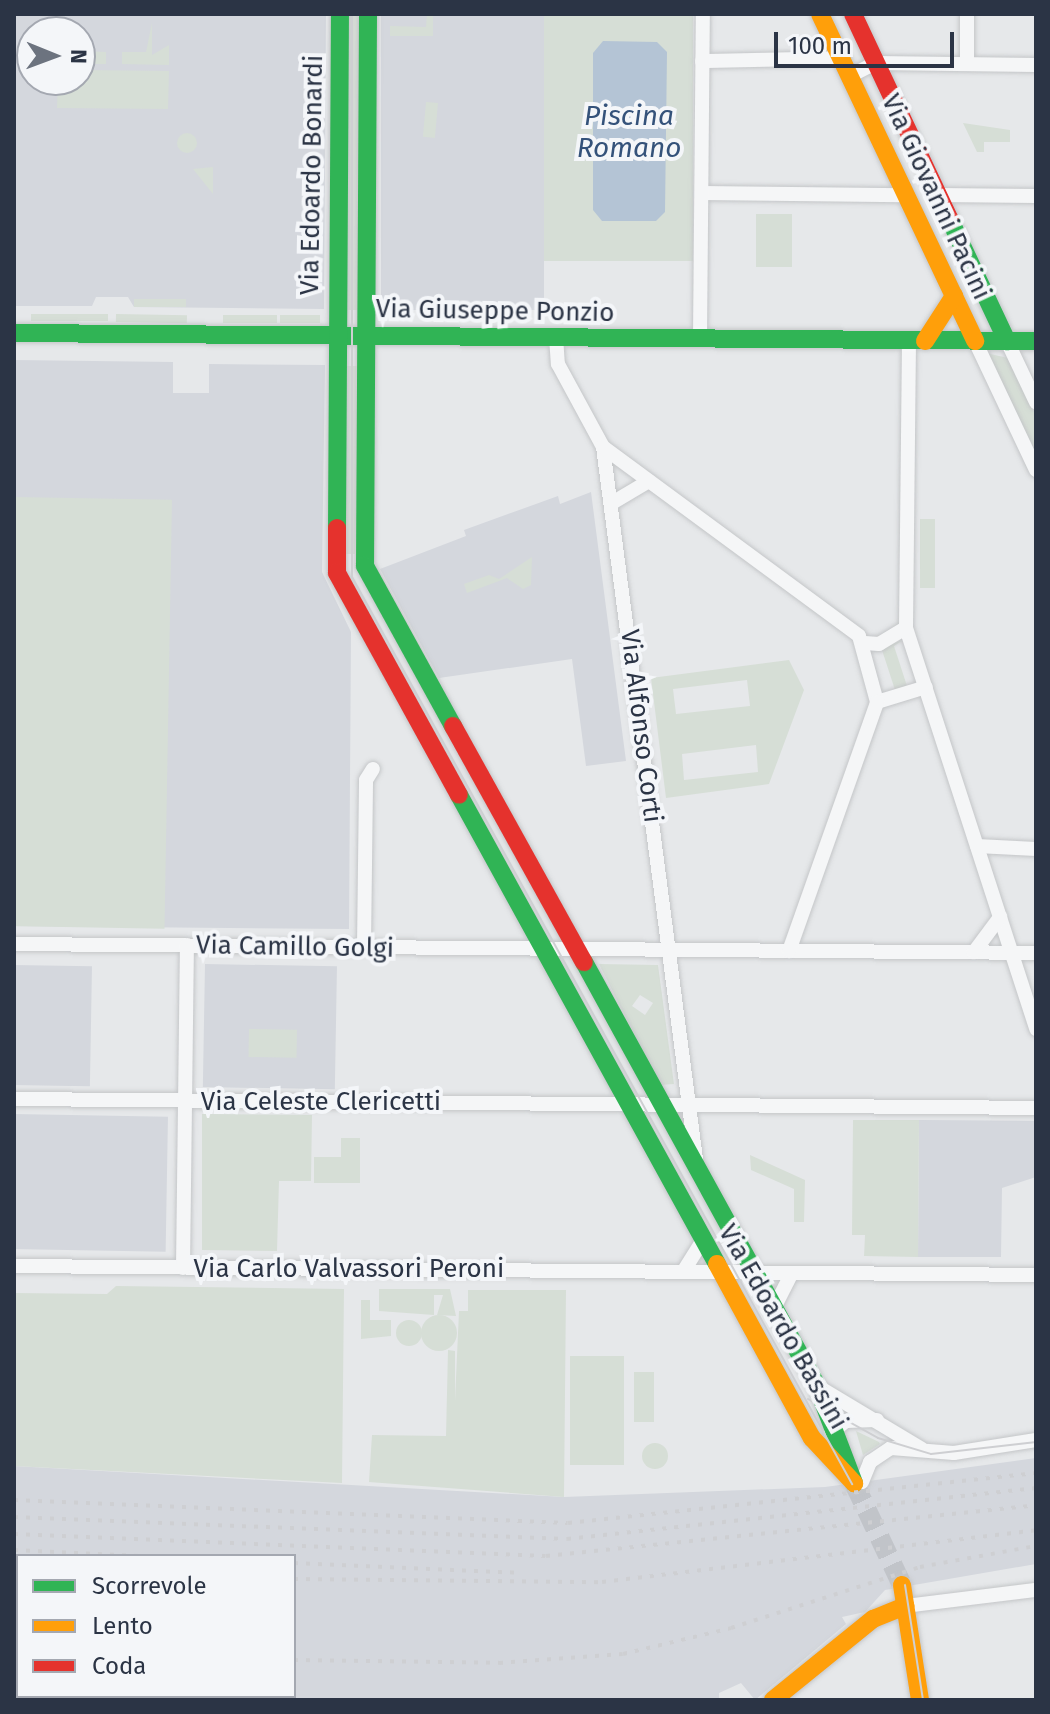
<!DOCTYPE html>
<style>
body{margin:0}
#map{position:relative;width:1050px;height:1714px;overflow:hidden;background:#e6e8ea;font-family:"Fira Sans",sans-serif}
div>[style]{position:absolute}
[style*='--x']{left:calc(var(--x)*1px);top:calc(var(--y)*1px);width:calc(var(--w)*1px);rotate:calc(var(--a)*1deg)}
.built>*{inset:0;background:#d4d7dd;transform-origin:0 0}
.green>*{inset:0;background:#d6ded6;transform-origin:0 0}
.round{border-radius:50%}
.water>*{inset:0;background:#b4c4d5}
.secondary-tunnel>*{height:20px;margin-top:-10px;transform-origin:0;background:repeating-linear-gradient(90deg,#c1c4c9 0 20px,transparent 0 30px)}
.roads{filter:drop-shadow(0 0 2px #c4c6c8) drop-shadow(0 0 2px #c4c6c8)}
.street>*{height:14px;margin:-7px;padding:0 7px;transform-origin:7px;border-radius:7px;background:#f5f6f7}
.fast>*{height:18px;margin:-9px;padding:0 9px;transform-origin:9px;border-radius:9px;background:#30b455}
.slow>*{height:18px;margin:-9px;padding:0 9px;transform-origin:9px;border-radius:9px;background:#ff9f0a}
.jam>*{height:18px;margin:-9px;padding:0 9px;transform-origin:9px;border-radius:9px;background:#e5322d}
.tram>*{height:2px;margin:-1px;padding:0 1px;transform-origin:1px;border-radius:1px;background:#cecfd2}
.rail>*{height:4px;margin-top:-2px;transform-origin:0;background:repeating-linear-gradient(90deg,#cecfd2 0 4px,transparent 0 12px)}
span{translate:-50% -50%;white-space:nowrap;text-align:center;line-height:1.15;-webkit-text-stroke:8px #f4f6f9;paint-order:stroke}
.street-label{font-size:26px;color:#2b3445}
.water-label{font-size:28px;color:#34527a;font-style:italic}
.frame{position:absolute;inset:0;border:16px solid #2b3445;pointer-events:none}
.legend{position:absolute;left:16px;top:1554px;width:280px;height:144px;box-sizing:border-box;background:#f4f6f9;border:2px solid #a4a8b1;margin:0;padding:10px 14px;list-style:none;font-size:24px;color:#2b3445}
.legend li{display:flex;align-items:center;gap:16px;height:40px}
.legend b{width:40px;border:2px solid #a4a8b1}
.north{position:absolute;left:16px;top:16px;width:80px;height:80px;box-sizing:border-box;background:#f4f6f9;border:2px solid #a4a8b1;border-radius:50%;rotate:91deg;font-size:22px;font-weight:700;line-height:32px;text-align:center;color:#2b3445}
.north::after{content:'';display:block;margin:auto;width:28px;height:36px;background:#6c737f;clip-path:polygon(50% 0,100% 100%,50% 72%,0 100%)}
.scale{position:absolute;left:774px;top:32px;width:180px;height:36px;box-sizing:border-box;border:4px solid #2b3445;border-top:0;padding-left:10px;font-size:24px;line-height:28px;white-space:nowrap;color:#2b3445;-webkit-text-stroke:6px #f4f6f9;paint-order:stroke}
</style>
<div id="map">
<div class="built">
<i style="clip-path:polygon(evenodd,14px 14px,326px 14px,324px 309px,134px 307px,128px 297px,96px 297px,92px 306px,14px 306px,14px 14px,32px 32px,80px 32px,80px 80px,32px 80px,32px 32px)"></i>
<i style="left:381px;top:14px;width:163px;height:296px"></i>
<i style="clip-path:polygon(14px 360px,173px 362px,173px 393px,209px 393px,209px 364px,325px 365px,322px 572px,351px 632px,349px 929px,14px 926px)"></i>
<i style="clip-path:polygon(591px 492px,626px 761px,586px 766px,572px 659px,439px 678px,380px 569px,466px 536px,464px 530px,558px 496px,560px 504px)"></i>
<i style="left:205px;top:964px;width:132px;height:123px;rotate:1deg"></i>
<i style="left:14px;top:965px;width:78px;height:120px;rotate:1deg"></i>
<i style="left:14px;top:1114px;width:154px;height:135px;rotate:1deg"></i>
<i style="clip-path:polygon(919px 1120px,1036px 1121px,1036px 1177px,1002px 1188px,1001px 1257px,918px 1257px)"></i>
<i style="clip-path:polygon(evenodd,1036px 1458px,1036px 1564px,885px 1590px,865px 1612px,842px 1617px,846px 1624px,755px 1700px,741px 1683px,719px 1693px,719px 1700px,14px 1700px,14px 1466px,564px 1497px,825px 1487px,1036px 1458px,18px 1556px,294px 1556px,294px 1696px,18px 1696px,18px 1556px)"></i>
</div>
<div class="green">
<i style="left:347px;top:14px;width:17px;height:296px"></i>
<i style="clip-path:polygon(427px 14px,433px 14px,433px 36px,390px 36px,390px 26px,426px 27px)"></i>
<i style="left:544px;top:14px;width:149px;height:247px"></i>
<i style="clip-path:polygon(152px 23px,152px 55px,169px 45px,169px 65px,122px 64px,122px 52px,146px 52px)"></i>
<i style="clip-path:polygon(80px 38px,81px 51px,106px 52px,106px 64px,80px 64px)"></i>
<i style="clip-path:polygon(80px 70px,169px 71px,168px 109px,57px 108px,58px 80px,80px 80px)"></i>
<i style="left:426px;top:102px;width:12px;height:35px;rotate:5deg"></i>
<i style="clip-path:polygon(963px 123px,1010px 130px,1010px 142px,984px 142px,984px 152px,977px 152px)"></i>
<i class="round" style="left:177px;top:133px;width:20px;height:20px"></i>
<i style="clip-path:polygon(213px 167px,213px 194px,193px 169px)"></i>
<i style="left:756px;top:214px;width:36px;height:53px"></i>
<i style="left:134px;top:299px;width:52px;height:8px"></i>
<i style="left:31px;top:314px;width:77px;height:7px"></i>
<i style="left:116px;top:314px;width:71px;height:8px;rotate:1deg"></i>
<i style="left:223px;top:315px;width:54px;height:8px"></i>
<i style="left:280px;top:315px;width:40px;height:8px"></i>
<i style="clip-path:polygon(986px 353px,1008px 358px,1036px 416px,1036px 459px)"></i>
<i style="clip-path:polygon(343px 366px,361px 366px,355px 554px,346px 554px)"></i>
<i style="left:14px;top:497px;width:158px;height:429px;rotate:1deg"></i>
<i style="left:920px;top:519px;width:15px;height:69px"></i>
<i style="clip-path:polygon(532px 557px,531px 585px,523px 589px,507px 578px,467px 593px,464px 584px,489px 575px,499px 579px)"></i>
<i style="clip-path:polygon(903px 640px,894px 646px,907px 686px,895px 690px,882px 650px,872px 652px)"></i>
<i style="clip-path:polygon(evenodd,789px 660px,804px 690px,769px 784px,666px 798px,651px 678px,789px 660px,747px 680px,750px 706px,676px 714px,673px 689px,747px 680px,789px 660px,756px 745px,758px 772px,684px 780px,682px 754px,756px 745px)"></i>
<i style="clip-path:polygon(evenodd,599px 964px,658px 965px,674px 1084px,660px 1085px,599px 964px,640px 995px,653px 1003px,645px 1015px,632px 1006px,640px 995px)"></i>
<i style="left:249px;top:1029px;width:48px;height:28px;rotate:1deg"></i>
<i style="clip-path:polygon(202px 1114px,312px 1115px,311px 1181px,279px 1181px,277px 1251px,202px 1250px)"></i>
<i style="clip-path:polygon(853px 1120px,919px 1120px,918px 1257px,864px 1256px,865px 1235px,852px 1235px)"></i>
<i style="clip-path:polygon(341px 1138px,360px 1138px,360px 1183px,314px 1183px,314px 1157px,341px 1157px)"></i>
<i style="clip-path:polygon(750px 1155px,805px 1180px,804px 1222px,794px 1222px,794px 1189px,751px 1170px)"></i>
<i style="clip-path:polygon(116px 1286px,344px 1289px,342px 1483px,14px 1466px,14px 1293px,107px 1294px)"></i>
<i style="clip-path:polygon(379px 1289px,450px 1289px,456px 1316px,437px 1315px,443px 1295px,434px 1295px,434px 1315px,379px 1311px)"></i>
<i style="clip-path:polygon(468px 1290px,566px 1290px,564px 1497px,369px 1482px,372px 1435px,446px 1436px,448px 1350px,455px 1351px,455px 1401px,459px 1311px,468px 1311px)"></i>
<i style="clip-path:polygon(361px 1300px,370px 1300px,370px 1320px,391px 1320px,391px 1336px,361px 1339px)"></i>
<i class="round" style="left:421px;top:1315px;width:36px;height:36px"></i>
<i class="round" style="left:396px;top:1320px;width:26px;height:26px"></i>
<i style="left:570px;top:1356px;width:54px;height:109px"></i>
<i style="left:634px;top:1372px;width:20px;height:50px"></i>
<i style="clip-path:polygon(856px 1431px,879px 1442px,880px 1444px,863px 1455px)"></i>
<i class="round" style="left:642px;top:1443px;width:26px;height:26px"></i>
</div>
<div class="water">
<i style="clip-path:polygon(603px 41px,657px 42px,667px 52px,665px 212px,656px 221px,602px 221px,593px 210px,593px 53px)"></i>
</div>
<div class="secondary-tunnel">
<i style="--x:854;--y:1483;--w:113;--a:64.8"></i>
</div>
<div class="roads">
<div class="street">
<i style="--x:702;--y:61;--w:139;--a:-1.2"></i>
<i style="--x:967;--y:64;--w:50;--a:-90"></i>
<i style="--x:850;--y:76;--w:29;--a:-27"></i>
<i style="--x:876;--y:63;--w:160;--a:0.7"></i>
<i style="--x:702;--y:193;--w:203;--a:0.6"></i>
<i style="--x:938;--y:195;--w:98;--a:0.6"></i>
<i style="--x:556;--y:337;--w:27;--a:86"></i>
<i style="--x:558;--y:364;--w:94;--a:61.5"></i>
<i style="--x:603;--y:447;--w:718;--a:82.56"></i>
<i style="--x:700;--y:338;--w:324;--a:-89.5"></i>
<i style="--x:909;--y:341;--w:287;--a:90.6"></i>
<i style="--x:906;--y:628;--w:422;--a:72"></i>
<i style="--x:975;--y:341;--w:143;--a:64.7"></i>
<i style="--x:1007;--y:341;--w:68;--a:64.6"></i>
<i style="--x:603;--y:447;--w:318;--a:36.4"></i>
<i style="--x:859;--y:636;--w:68;--a:74.7"></i>
<i style="--x:612;--y:503;--w:43;--a:-30.7"></i>
<i style="--x:865;--y:643;--w:14;--a:4"></i>
<i style="--x:879;--y:644;--w:31;--a:-31"></i>
<i style="--x:877;--y:702;--w:51;--a:-17"></i>
<i style="--x:977;--y:846;--w:59;--a:2.9"></i>
<i style="--x:14;--y:944;--w:1022;--a:0.5"></i>
<i style="--x:364;--y:947;--w:167;--a:-89.3"></i>
<i style="--x:366;--y:780;--w:13;--a:-58"></i>
<i style="--x:789;--y:951;--w:264;--a:-70.5"></i>
<i style="--x:974;--y:952;--w:44;--a:-53.4"></i>
<i style="--x:14;--y:1099;--w:1022;--a:0.5"></i>
<i style="--x:14;--y:1266;--w:1022;--a:0.5"></i>
<i style="--x:183;--y:1268;--w:323;--a:-89.3"></i>
<i style="--x:683;--y:1272;--w:38;--a:-58"></i>
<i style="--x:774;--y:1308;--w:39;--a:-63"></i>
<i style="--x:817;--y:1386;--w:122;--a:31"></i>
<i style="--x:831;--y:1433;--w:19;--a:-39"></i>
<i style="--x:846;--y:1421;--w:31;--a:-2"></i>
<i style="--x:862;--y:1482;--w:22;--a:-68"></i>
<i style="--x:870;--y:1462;--w:25;--a:-34"></i>
<i style="--x:891;--y:1448;--w:63;--a:4.5"></i>
<i style="--x:954;--y:1453;--w:83;--a:-9"></i>
<i style="--x:905;--y:1606;--w:132;--a:-7"></i>
</div>
<div class="fast">
<i style="--x:368;--y:14;--w:552;--a:90.31"></i>
<i style="--x:365;--y:566;--w:183;--a:61.2"></i>
<i style="--x:950;--y:220;--w:134;--a:64.8"></i>
<i style="--x:14;--y:333;--w:1022;--a:0.45"></i>
<i style="--x:337;--y:528;--w:514;--a:-89.67"></i>
<i style="--x:459;--y:795;--w:535;--a:61.18"></i>
<i style="--x:584;--y:962;--w:484;--a:61.2"></i>
<i style="--x:817;--y:1386;--w:104;--a:69.1"></i>
</div>
<div class="slow">
<i style="--x:820;--y:14;--w:362;--a:64.6"></i>
<i style="--x:925;--y:341;--w:54;--a:-57.2"></i>
<i style="--x:717;--y:1264;--w:198;--a:61.4"></i>
<i style="--x:812;--y:1438;--w:62;--a:47"></i>
<i style="--x:902;--y:1585;--w:116;--a:81.1"></i>
<i style="--x:773;--y:1700;--w:129;--a:-39"></i>
<i style="--x:873;--y:1619;--w:35;--a:-22"></i>
</div>
<div class="jam">
<i style="--x:853;--y:14;--w:228;--a:64.8"></i>
<i style="--x:337;--y:528;--w:45;--a:90"></i>
<i style="--x:337;--y:573;--w:253;--a:61.2"></i>
<i style="--x:453;--y:726;--w:270;--a:61"></i>
</div>
</div>
<div class="tram">
<i style="--x:352;--y:14;--w:563;--a:90"></i>
<i style="--x:352;--y:577;--w:1036;--a:61.13"></i>
<i style="--x:808;--y:1399;--w:80;--a:29.1"></i>
<i style="--x:878;--y:1438;--w:55;--a:16.8"></i>
<i style="--x:931;--y:1454;--w:106;--a:-6.5"></i>
<i style="--x:905;--y:1585;--w:116;--a:81.1"></i>
</div>
<div class="rail">
<i style="--x:14;--y:1500;--w:554;--a:2.38"></i>
<i style="--x:568;--y:1523;--w:471;--a:-6.1"></i>
<i style="--x:14;--y:1517;--w:553;--a:2.28"></i>
<i style="--x:567;--y:1539;--w:472;--a:-6.2"></i>
<i style="--x:14;--y:1534;--w:532;--a:2.37"></i>
<i style="--x:546;--y:1556;--w:493;--a:-5.9"></i>
<i style="--x:14;--y:1550;--w:126;--a:2.7"></i>
<i style="--x:294;--y:1563;--w:228;--a:2.5"></i>
<i style="--x:14;--y:1571;--w:4;--a:0"></i>
<i style="--x:294;--y:1579;--w:308;--a:0.6"></i>
<i style="--x:602;--y:1582;--w:437;--a:-6.8"></i>
<i style="--x:14;--y:1656;--w:4;--a:0"></i>
<i style="--x:294;--y:1660;--w:205;--a:0.8"></i>
<i style="--x:499;--y:1663;--w:124;--a:-4.2"></i>
<i style="--x:623;--y:1654;--w:111;--a:-13.5"></i>
<i style="--x:731;--y:1628;--w:199;--a:-17.9"></i>
<i style="--x:920;--y:1567;--w:118;--a:-10.3"></i>
</div>
<div class="street-label">
<span style="left:312px;top:175px;rotate:-89deg">Via Edoardo Bonardi</span>
<span style="left:936px;top:197px;rotate:65deg">Via Giovanni Pacini</span>
<span style="left:495px;top:311px;rotate:1deg">Via Giuseppe Ponzio</span>
<span style="left:641px;top:726px;rotate:83deg">Via Alfonso Corti</span>
<span style="left:295px;top:947px;rotate:1deg">Via Camillo Golgi</span>
<span style="left:321px;top:1102px">Via Celeste Clericetti</span>
<span style="left:349px;top:1269px">Via Carlo Valvassori Peroni</span>
<span style="left:783px;top:1327px;rotate:60deg">Via Edoardo Bassini</span>
</div>
<div class="water-label">
<span style="left:629px;top:132px">Piscina<br>Romano</span>
</div>
<div class="frame"></div>
<ul class="legend">
<li><b style="height:10px;background:#30b455"></b>Scorrevole</li>
<li><b style="height:10px;background:#ff9f0a"></b>Lento</li>
<li><b style="height:10px;background:#e5322d"></b>Coda</li>
</ul>
<div class="north">N</div>
<div class="scale">100 m</div>
</div>
